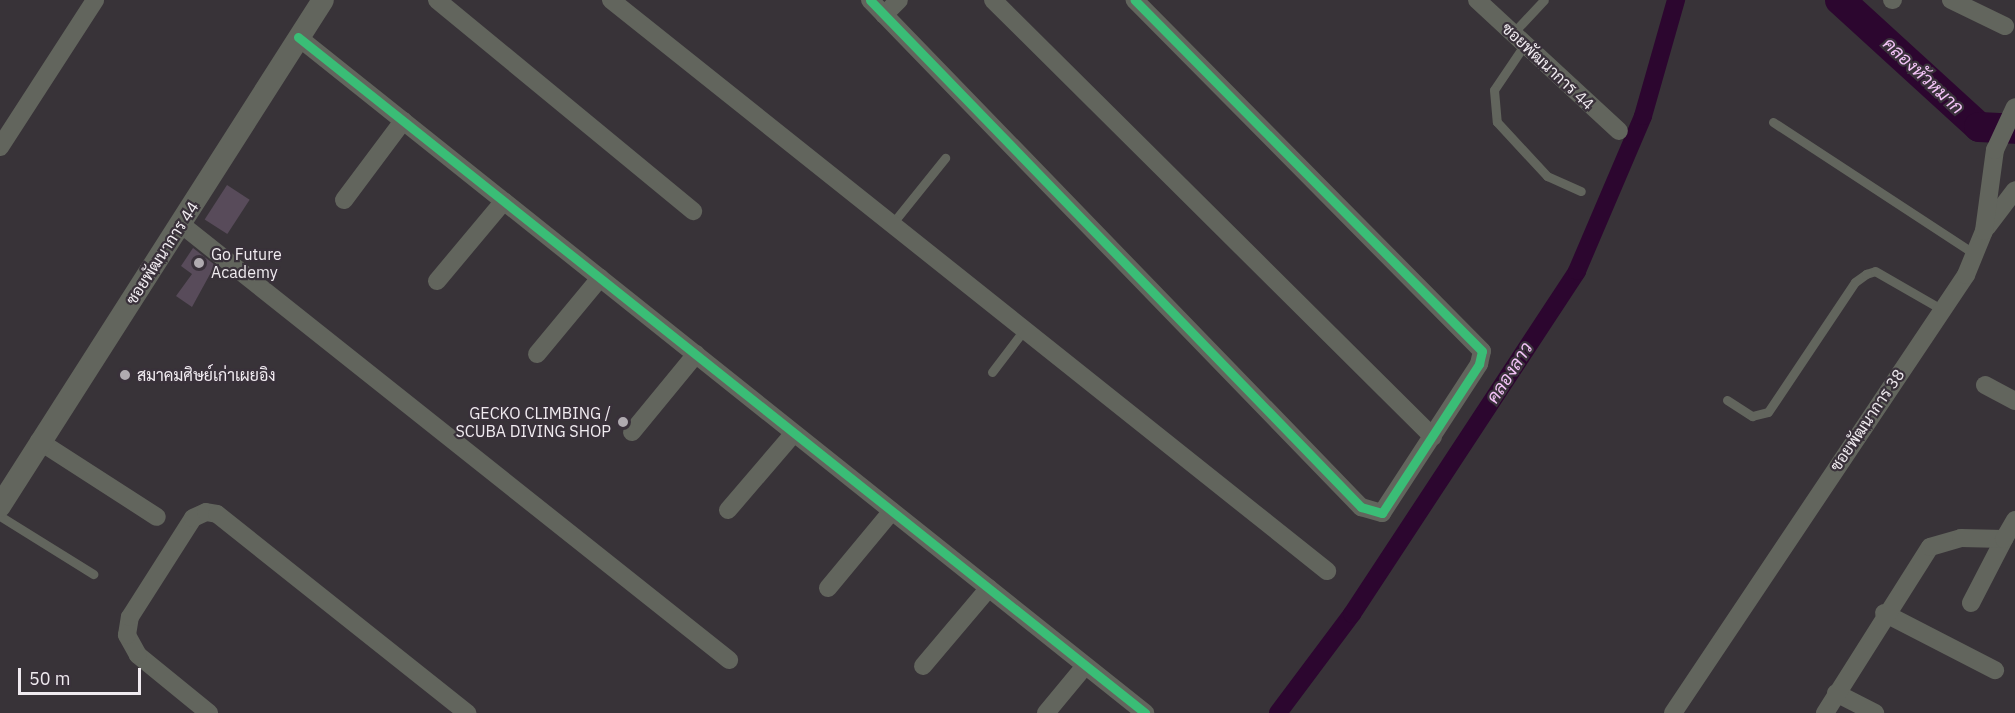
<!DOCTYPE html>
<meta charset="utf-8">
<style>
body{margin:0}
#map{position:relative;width:2015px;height:713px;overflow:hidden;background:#383338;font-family:"IBM Plex Sans",Sarabun,sans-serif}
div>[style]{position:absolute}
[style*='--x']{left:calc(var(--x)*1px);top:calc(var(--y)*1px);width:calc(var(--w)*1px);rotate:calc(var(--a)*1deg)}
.canal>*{height:18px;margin:-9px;padding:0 9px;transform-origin:9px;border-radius:9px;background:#2c062f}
.river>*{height:30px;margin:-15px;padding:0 15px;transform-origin:15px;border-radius:15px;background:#2c062f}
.building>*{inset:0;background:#584b5a;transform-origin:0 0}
.service>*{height:9px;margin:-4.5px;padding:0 4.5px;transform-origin:4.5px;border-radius:4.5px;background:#62655d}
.minor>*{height:18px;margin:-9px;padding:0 9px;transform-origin:9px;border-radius:9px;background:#62655d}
.tertiary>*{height:22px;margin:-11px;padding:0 11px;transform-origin:11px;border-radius:11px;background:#62655d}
.cycleway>*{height:9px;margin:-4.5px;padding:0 4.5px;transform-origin:4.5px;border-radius:4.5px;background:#3abd76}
.dots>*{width:16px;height:16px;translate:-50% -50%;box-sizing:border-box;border:3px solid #39313a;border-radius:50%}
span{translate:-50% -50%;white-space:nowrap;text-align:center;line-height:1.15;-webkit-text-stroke:4.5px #39313a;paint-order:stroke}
.street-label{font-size:16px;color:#f0ebf0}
.poi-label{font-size:16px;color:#f0ebf0}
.left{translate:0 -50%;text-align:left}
.right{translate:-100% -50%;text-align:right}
.water-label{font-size:18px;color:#f4c4f8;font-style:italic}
.scale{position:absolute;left:18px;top:668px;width:123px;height:27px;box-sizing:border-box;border:3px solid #f0ebf0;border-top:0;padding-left:8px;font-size:18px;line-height:21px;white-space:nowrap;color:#f0ebf0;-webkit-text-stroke:4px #39313a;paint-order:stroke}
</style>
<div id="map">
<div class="canal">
<i style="--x:1278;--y:713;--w:124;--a:-53.2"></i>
<i style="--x:1352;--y:614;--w:410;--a:-56.7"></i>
<i style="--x:1577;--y:271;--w:168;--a:-66.9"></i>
<i style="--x:1643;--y:116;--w:121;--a:-74.1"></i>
</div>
<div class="river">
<i style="--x:1840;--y:0;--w:188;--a:42.4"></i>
<i style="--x:1979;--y:127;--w:36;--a:3"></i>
</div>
<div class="building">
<i style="left:227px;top:185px;width:27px;height:41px;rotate:33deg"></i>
<i style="clip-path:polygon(193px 248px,215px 265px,192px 307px,176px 296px,192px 274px,181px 266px)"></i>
</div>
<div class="service">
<i style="--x:1513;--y:33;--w:45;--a:-46.8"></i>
<i style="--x:1525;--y:44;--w:55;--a:124"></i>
<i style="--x:1494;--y:90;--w:32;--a:85"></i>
<i style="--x:1497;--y:122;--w:74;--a:47.2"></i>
<i style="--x:1547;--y:176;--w:37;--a:24"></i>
<i style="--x:1773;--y:122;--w:241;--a:33.2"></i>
<i style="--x:892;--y:224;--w:85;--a:-51.2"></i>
<i style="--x:992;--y:372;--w:53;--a:-52.7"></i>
<i style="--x:1727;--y:400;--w:30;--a:33"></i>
<i style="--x:1752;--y:416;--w:16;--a:-14"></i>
<i style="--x:1768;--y:412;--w:156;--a:-56.2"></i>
<i style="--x:1855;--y:282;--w:14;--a:-36"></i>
<i style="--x:1866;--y:274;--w:9;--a:-18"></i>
<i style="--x:1875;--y:271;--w:76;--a:29.9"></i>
<i style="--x:0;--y:516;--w:110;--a:31.9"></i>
</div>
<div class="minor">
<i style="--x:437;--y:0;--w:332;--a:39.5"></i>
<i style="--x:611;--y:0;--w:916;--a:38.57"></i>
<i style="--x:870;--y:0;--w:706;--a:45.92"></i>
<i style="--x:1361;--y:507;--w:22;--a:16"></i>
<i style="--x:1382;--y:513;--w:178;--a:-56.9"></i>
<i style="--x:1479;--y:364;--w:13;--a:-77"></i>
<i style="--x:1482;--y:351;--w:494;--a:-134.7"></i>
<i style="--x:993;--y:0;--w:620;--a:44.8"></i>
<i style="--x:1477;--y:0;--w:193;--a:42.7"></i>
<i style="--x:1892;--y:0;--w:1;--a:0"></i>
<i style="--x:1951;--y:0;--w:60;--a:25.7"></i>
<i style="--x:884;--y:15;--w:21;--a:-45"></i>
<i style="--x:298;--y:37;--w:1084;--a:38.59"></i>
<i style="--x:0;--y:147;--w:175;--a:-57.1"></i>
<i style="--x:344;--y:200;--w:99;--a:-53.2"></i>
<i style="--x:182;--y:225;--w:699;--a:38.49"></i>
<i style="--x:1987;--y:227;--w:46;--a:-52.9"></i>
<i style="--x:437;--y:281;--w:104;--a:-50.1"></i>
<i style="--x:537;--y:354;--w:99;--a:-50.3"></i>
<i style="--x:1985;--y:385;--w:34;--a:28"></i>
<i style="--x:632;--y:432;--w:101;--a:-50.6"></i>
<i style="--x:39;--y:441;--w:140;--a:32.8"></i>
<i style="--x:728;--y:510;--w:101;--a:-49.4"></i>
<i style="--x:828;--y:588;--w:100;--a:-50.3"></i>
<i style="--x:1971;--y:603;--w:72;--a:-62.7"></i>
<i style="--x:1884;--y:613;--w:125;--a:27.2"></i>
<i style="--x:923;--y:666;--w:102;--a:-49.8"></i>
<i style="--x:1836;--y:693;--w:44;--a:27.1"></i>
<i style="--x:209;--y:713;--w:92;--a:-140.8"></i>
<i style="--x:138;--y:655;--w:23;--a:-119"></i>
<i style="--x:127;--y:635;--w:18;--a:-81"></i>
<i style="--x:130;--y:617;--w:117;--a:-57.5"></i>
<i style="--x:193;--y:518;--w:14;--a:-25"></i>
<i style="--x:206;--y:512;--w:11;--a:10"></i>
<i style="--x:217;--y:514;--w:320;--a:38.5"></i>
<i style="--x:1046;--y:713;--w:61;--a:-50.3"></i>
<i style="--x:1673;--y:713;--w:527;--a:-56.22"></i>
<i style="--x:1966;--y:275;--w:48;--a:-67.8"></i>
<i style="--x:1984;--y:231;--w:82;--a:-82.3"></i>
<i style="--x:1995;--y:150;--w:47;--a:-65.1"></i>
<i style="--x:1825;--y:713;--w:196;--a:-57.7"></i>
<i style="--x:1930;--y:547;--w:32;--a:-16"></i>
<i style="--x:1961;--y:538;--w:43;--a:1.3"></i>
<i style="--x:2004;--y:539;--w:22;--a:-60"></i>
</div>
<div class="tertiary">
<i style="--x:0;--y:506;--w:600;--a:-57.45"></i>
</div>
<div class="cycleway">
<i style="--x:870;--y:0;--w:706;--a:45.92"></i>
<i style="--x:1361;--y:507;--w:22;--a:16"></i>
<i style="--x:1382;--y:513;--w:178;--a:-56.9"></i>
<i style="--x:1479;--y:364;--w:13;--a:-77"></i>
<i style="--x:1482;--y:351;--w:494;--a:-134.7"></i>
<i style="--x:298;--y:37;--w:1084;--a:38.59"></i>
</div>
<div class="dots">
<i style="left:199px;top:263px;background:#b0abb0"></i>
<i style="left:125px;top:375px;background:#b0abb0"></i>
<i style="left:623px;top:422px;background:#b0abb0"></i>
</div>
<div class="street-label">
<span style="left:1548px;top:66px;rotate:43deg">ซอยพัฒนาการ 44</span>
<span style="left:162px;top:253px;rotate:-57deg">ซอยพัฒนาการ 44</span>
<span style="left:1867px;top:420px;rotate:-56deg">ซอยพัฒนาการ 38</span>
</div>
<div class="poi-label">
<span class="left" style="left:211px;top:263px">Go Future<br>Academy</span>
<span class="left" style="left:137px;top:375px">สมาคมศิษย์เก่าเผยอิง</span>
<span class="right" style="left:611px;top:422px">GECKO CLIMBING /<br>SCUBA DIVING SHOP</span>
</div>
<div class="water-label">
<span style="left:1923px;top:76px;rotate:43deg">คลองหัวหมาก</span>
<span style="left:1510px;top:373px;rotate:-57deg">คลองลาว</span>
</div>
<div class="scale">50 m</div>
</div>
